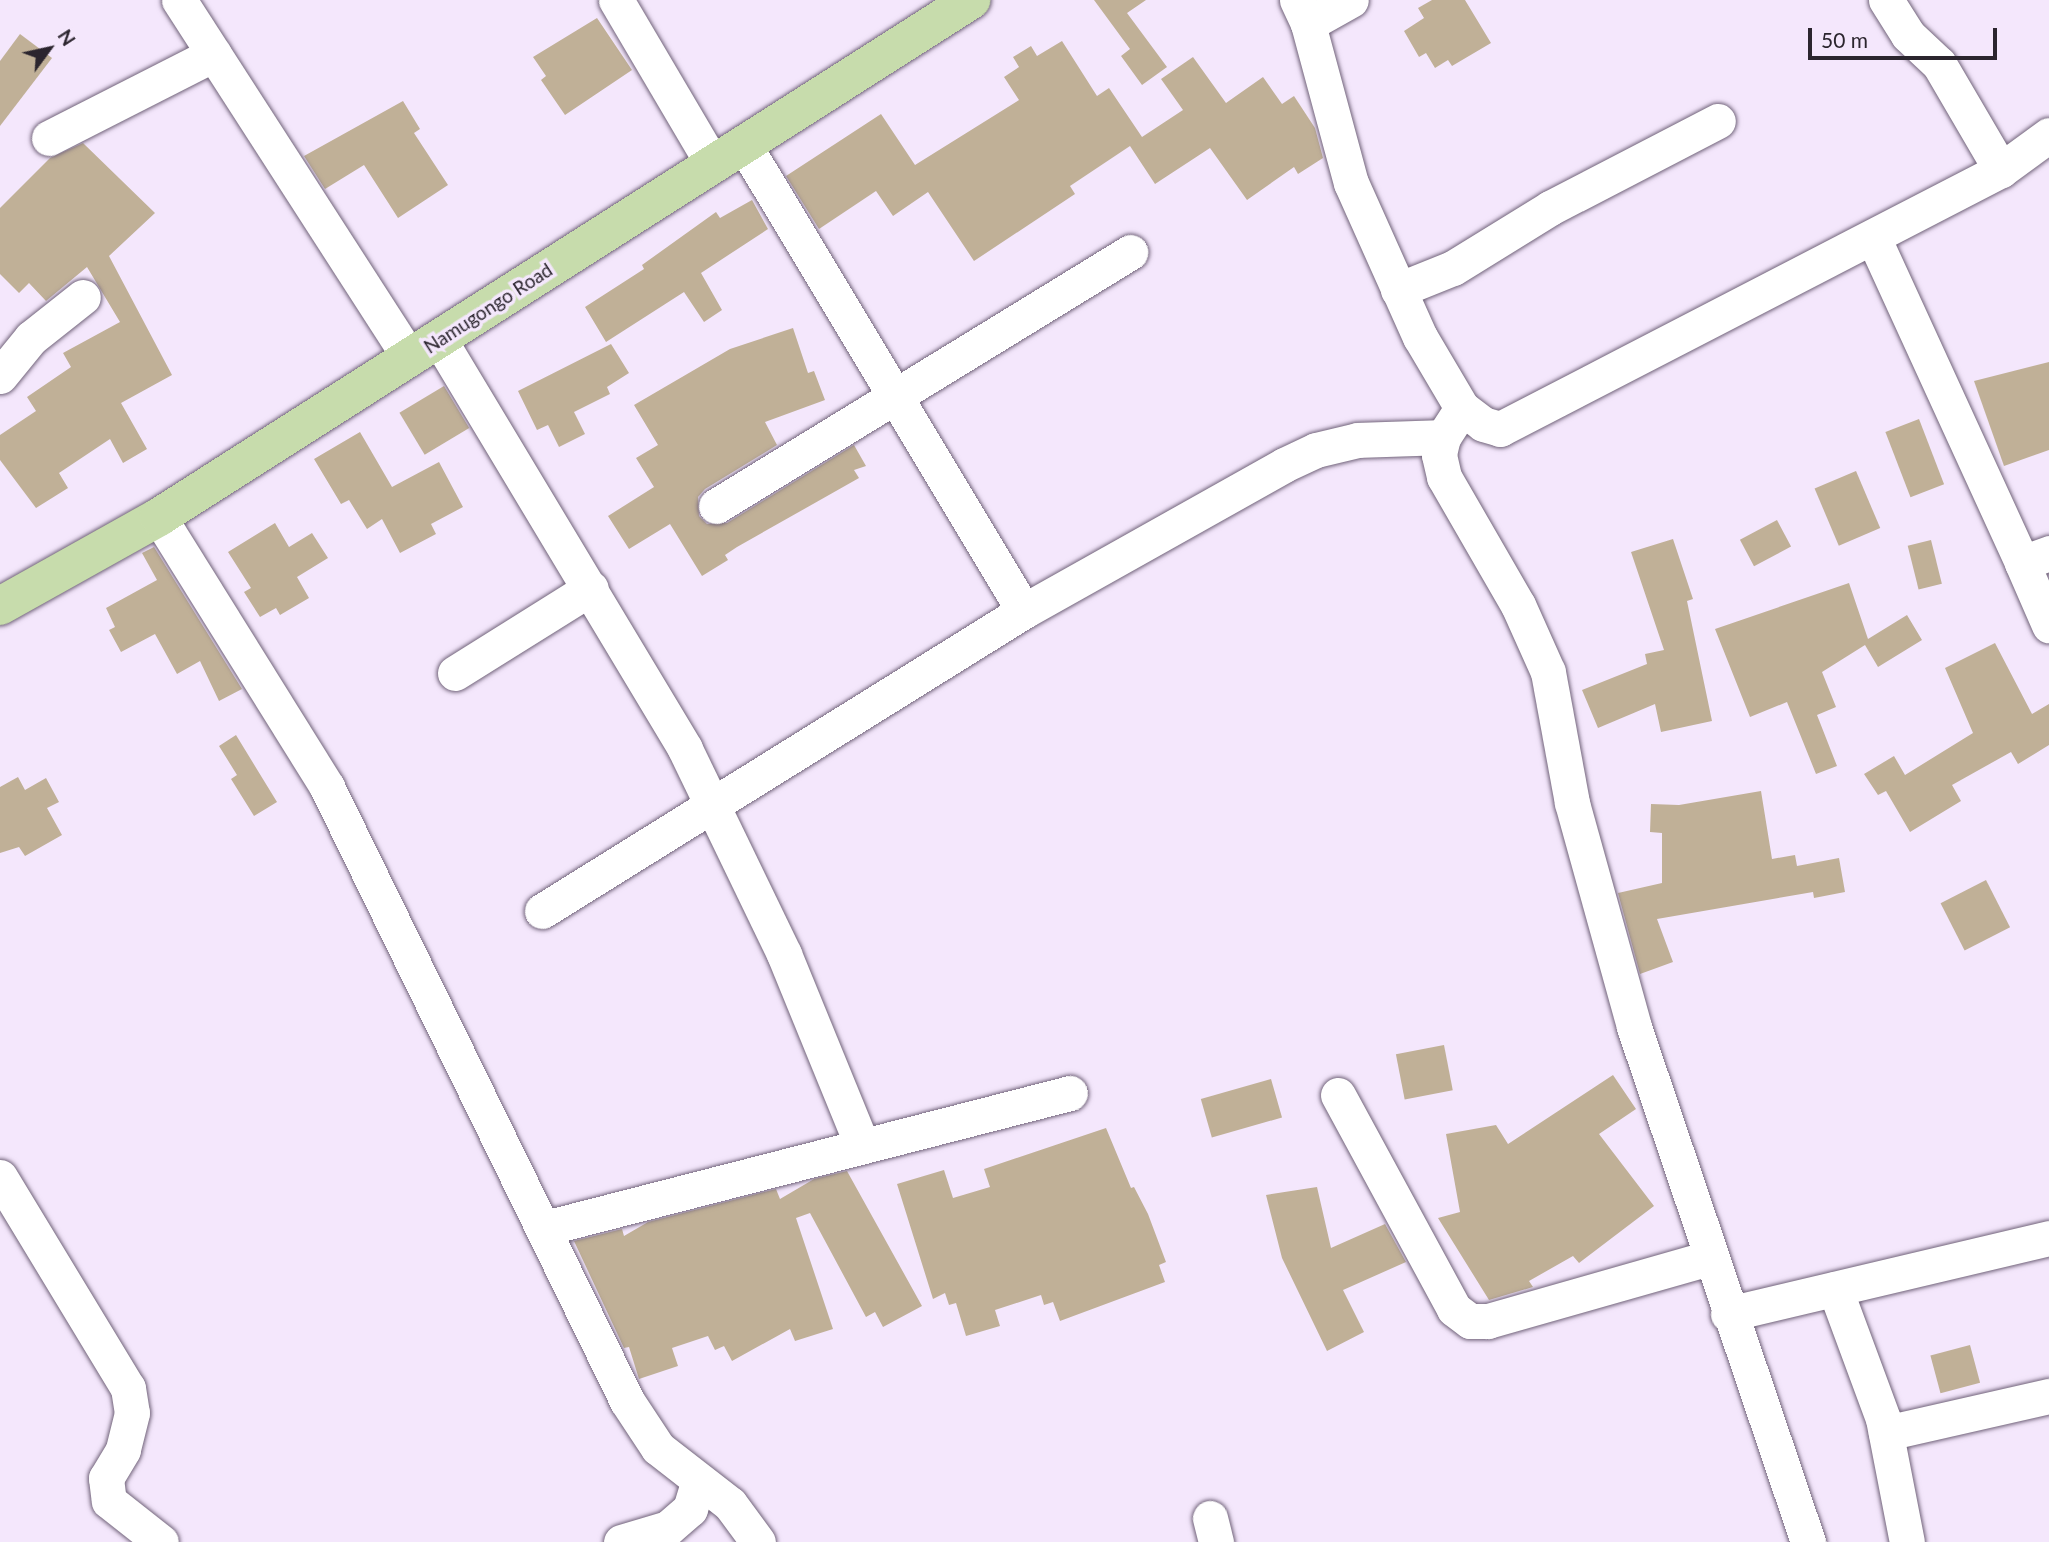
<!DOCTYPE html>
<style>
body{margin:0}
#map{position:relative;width:2049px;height:1542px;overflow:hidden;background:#f4e7fc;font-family:Lato,sans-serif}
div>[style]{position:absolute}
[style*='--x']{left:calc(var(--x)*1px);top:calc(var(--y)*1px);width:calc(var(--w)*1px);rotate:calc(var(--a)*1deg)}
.building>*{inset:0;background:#c0b097;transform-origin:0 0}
.roads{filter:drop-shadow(0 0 2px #71637a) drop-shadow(0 0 2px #71637a)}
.minor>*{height:35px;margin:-17.5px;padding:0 17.5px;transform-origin:17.5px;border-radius:17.5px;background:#fff}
.major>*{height:38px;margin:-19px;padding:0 19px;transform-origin:19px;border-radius:19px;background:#c7dcac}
span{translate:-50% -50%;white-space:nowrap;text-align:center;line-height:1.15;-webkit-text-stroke:7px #f4e7fc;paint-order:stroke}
.street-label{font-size:19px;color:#2b252e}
.north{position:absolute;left:14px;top:14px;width:70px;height:70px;-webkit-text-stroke:5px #f4e7fc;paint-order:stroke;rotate:57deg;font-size:19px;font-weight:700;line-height:28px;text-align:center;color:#2b252e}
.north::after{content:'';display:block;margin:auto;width:24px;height:32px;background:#2b252e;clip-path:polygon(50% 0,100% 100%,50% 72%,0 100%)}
.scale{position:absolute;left:1808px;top:28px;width:189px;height:32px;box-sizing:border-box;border:4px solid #2b252e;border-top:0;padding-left:9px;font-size:21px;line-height:24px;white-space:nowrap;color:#2b252e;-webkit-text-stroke:5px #f4e7fc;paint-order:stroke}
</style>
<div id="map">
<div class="building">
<i style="clip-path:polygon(1094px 0,1146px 0,1127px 13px,1167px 67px,1142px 85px,1121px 56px,1130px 49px)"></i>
<i style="clip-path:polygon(1432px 0,1465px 0,1491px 43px,1452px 66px,1448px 60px,1435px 68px,1426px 53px,1419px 57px,1404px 31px,1424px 18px,1418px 8px)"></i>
<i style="clip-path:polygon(597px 18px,632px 70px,565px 115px,541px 80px,546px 76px,533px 57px)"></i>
<i style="clip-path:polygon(20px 34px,52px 58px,0 126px,0 61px)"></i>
<i style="clip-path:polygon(1062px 41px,1097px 96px,1109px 88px,1142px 137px,1183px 110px,1161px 79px,1193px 57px,1226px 103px,1263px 77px,1282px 104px,1294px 96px,1315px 128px,1323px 158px,1298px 174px,1294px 167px,1247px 200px,1210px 148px,1155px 184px,1130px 146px,1070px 186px,1075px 194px,974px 261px,928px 192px,893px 216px,876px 191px,819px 229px,786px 176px,881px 114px,915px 165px,1019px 100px,1004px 77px,1019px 67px,1013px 57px,1031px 46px,1037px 56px)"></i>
<i style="clip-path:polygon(403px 101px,420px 129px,414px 133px,448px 185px,398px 218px,364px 165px,325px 189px,304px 156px)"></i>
<i style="clip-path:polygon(83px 143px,155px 213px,109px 256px,172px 375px,121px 403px,147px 449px,123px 463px,110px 439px,59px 473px,68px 488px,36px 508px,0 460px,0 435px,36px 411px,27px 397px,71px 367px,63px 353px,120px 322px,87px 267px,46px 301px,29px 283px,19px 293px,0 274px,0 208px,50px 158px)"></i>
<i style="clip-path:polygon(752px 200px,768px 229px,701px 273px,722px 310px,704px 322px,684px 292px,606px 342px,585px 307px,644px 269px,642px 265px,716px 212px,720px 218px)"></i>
<i style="clip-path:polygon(793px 328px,808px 373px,814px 371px,825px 400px,765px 422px,777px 445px,705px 489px,698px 497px,699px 516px,707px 524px,727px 523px,854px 445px,866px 466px,854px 470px,859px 478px,737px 547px,725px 555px,728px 560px,702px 576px,670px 524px,629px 549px,608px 516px,654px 487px,636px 458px,658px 445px,634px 405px,730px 349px)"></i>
<i style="clip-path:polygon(611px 344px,629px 373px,607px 387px,610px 394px,574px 412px,585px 434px,559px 447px,548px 425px,537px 430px,518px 391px)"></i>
<i style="clip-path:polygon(2049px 362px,2049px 450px,2004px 466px,1974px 381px)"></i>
<i style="left:444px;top:386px;width:49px;height:52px;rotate:59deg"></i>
<i style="left:1919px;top:419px;width:70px;height:36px;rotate:69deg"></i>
<i style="clip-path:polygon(360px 432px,392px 487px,439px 462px,463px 507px,431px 524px,436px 534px,400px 553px,382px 519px,367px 529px,349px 500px,341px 504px,314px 459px)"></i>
<i style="left:1856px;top:471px;width:62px;height:45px;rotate:67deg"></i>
<i style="left:1777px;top:520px;width:30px;height:42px;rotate:62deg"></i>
<i style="clip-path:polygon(275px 523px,289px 547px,312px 533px,328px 558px,297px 577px,309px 598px,280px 615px,276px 608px,260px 617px,244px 592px,251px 588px,228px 552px)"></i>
<i style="clip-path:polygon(1673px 539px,1693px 599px,1687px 601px,1712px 721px,1661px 732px,1655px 704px,1598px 728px,1582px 690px,1647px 664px,1645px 654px,1664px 650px,1631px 552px)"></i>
<i style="left:1931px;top:540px;width:45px;height:24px;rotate:76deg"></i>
<i style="clip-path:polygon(154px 547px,242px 689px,219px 701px,200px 661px,177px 674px,155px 634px,121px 652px,109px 630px,115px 627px,106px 608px,157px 580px,142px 553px)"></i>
<i style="clip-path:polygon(1849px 583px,1868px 639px,1907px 615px,1922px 640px,1878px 667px,1865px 645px,1822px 672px,1836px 707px,1817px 715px,1837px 766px,1816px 774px,1787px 702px,1750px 717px,1715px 629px)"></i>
<i style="clip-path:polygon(1995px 643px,2032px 714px,2049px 704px,2049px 745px,2018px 764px,2011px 752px,1952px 785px,1961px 801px,1910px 832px,1886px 791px,1878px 795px,1864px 774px,1894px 756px,1905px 775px,1973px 733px,1945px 668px)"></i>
<i style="clip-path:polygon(236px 735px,277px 802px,254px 816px,231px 779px,237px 775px,219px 746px)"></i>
<i style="clip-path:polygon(18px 777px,25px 790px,46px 778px,59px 802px,47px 808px,62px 835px,25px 856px,19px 847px,0 853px,0 787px)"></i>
<i style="clip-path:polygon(1761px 791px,1772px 859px,1795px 855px,1797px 866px,1839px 858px,1845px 892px,1814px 898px,1813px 892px,1657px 919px,1673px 962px,1640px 974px,1618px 893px,1662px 883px,1662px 833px,1650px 832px,1651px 804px,1679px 805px)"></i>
<i style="left:1986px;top:880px;width:53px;height:51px;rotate:63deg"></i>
<i style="left:1444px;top:1045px;width:46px;height:49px;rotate:79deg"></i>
<i style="clip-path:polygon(1613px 1075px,1636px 1109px,1599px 1134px,1654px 1206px,1579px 1263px,1573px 1256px,1529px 1281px,1533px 1287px,1489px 1300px,1438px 1218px,1460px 1212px,1446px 1134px,1496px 1125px,1508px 1144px)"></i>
<i style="left:1271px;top:1079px;width:40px;height:73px;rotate:74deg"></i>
<i style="clip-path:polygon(1106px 1128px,1131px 1188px,1134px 1187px,1148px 1214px,1166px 1262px,1159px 1265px,1165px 1282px,1060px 1321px,1053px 1302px,1044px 1305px,1041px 1295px,995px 1310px,1000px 1326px,966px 1336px,956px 1303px,949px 1305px,945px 1293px,933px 1299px,897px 1184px,944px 1170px,953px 1198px,990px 1187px,984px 1169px)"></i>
<i style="clip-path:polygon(847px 1171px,922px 1306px,883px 1327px,875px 1312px,866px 1317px,810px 1213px,796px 1218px,833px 1329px,795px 1341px,790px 1329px,732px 1361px,724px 1346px,715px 1350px,708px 1336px,672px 1348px,678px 1366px,639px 1379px,629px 1347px,624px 1348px,574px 1241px,622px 1229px,624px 1236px,648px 1222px,776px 1189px,780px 1199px,814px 1179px)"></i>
<i style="clip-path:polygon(1317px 1187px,1331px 1248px,1385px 1224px,1406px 1262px,1343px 1290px,1364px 1332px,1327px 1351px,1282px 1258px,1266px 1195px)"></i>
<i style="left:1970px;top:1345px;width:39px;height:41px;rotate:75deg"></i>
</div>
<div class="roads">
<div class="minor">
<i style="--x:179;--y:0;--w:426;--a:57.2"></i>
<i style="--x:616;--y:0;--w:189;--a:59.5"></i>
<i style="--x:1297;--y:0;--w:26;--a:65"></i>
<i style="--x:1308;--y:24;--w:165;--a:74.9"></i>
<i style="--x:1351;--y:183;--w:169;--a:65.9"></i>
<i style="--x:1420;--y:337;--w:82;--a:59.4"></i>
<i style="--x:1462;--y:408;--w:26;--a:37"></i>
<i style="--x:1483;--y:424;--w:18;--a:16"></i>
<i style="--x:1500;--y:429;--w:564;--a:-27.34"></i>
<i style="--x:2001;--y:170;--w:59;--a:-36.1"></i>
<i style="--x:1886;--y:0;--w:41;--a:57.8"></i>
<i style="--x:1908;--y:35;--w:42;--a:43.1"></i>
<i style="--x:1939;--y:64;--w:123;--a:59.7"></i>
<i style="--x:1308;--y:24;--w:49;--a:-29.2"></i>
<i style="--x:49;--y:138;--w:185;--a:-27"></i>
<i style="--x:743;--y:143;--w:546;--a:59.02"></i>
<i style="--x:1873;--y:237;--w:358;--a:65.4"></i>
<i style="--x:2022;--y:563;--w:29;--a:-20"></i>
<i style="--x:1398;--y:290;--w:59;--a:-21.8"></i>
<i style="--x:1453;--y:268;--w:114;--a:-31.7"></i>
<i style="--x:1550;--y:208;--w:189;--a:-27.4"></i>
<i style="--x:439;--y:339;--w:478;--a:59"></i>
<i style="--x:685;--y:749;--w:228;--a:64.2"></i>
<i style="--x:784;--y:954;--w:206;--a:67.8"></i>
<i style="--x:0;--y:376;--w:49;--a:-50.8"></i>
<i style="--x:31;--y:338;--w:66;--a:-38.3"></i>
<i style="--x:1462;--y:408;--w:35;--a:123"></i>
<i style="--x:1443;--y:437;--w:18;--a:103"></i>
<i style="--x:1439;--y:455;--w:23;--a:77"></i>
<i style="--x:1444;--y:477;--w:148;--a:60"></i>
<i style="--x:1518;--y:605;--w:73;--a:65.9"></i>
<i style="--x:1548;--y:672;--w:133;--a:79.6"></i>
<i style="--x:1572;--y:803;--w:232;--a:74.5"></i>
<i style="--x:1634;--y:1027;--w:544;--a:71.33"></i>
<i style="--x:716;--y:506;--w:486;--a:-31.5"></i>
<i style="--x:159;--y:517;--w:318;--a:58.1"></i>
<i style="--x:327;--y:787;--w:683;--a:63.96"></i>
<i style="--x:627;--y:1401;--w:56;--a:56.6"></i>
<i style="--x:658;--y:1448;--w:91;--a:37.9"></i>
<i style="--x:730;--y:1504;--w:47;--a:53.6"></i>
<i style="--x:2022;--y:563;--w:68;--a:66.5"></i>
<i style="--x:455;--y:673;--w:160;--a:-32"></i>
<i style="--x:542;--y:911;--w:568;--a:-31.9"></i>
<i style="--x:1024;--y:611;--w:298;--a:-29.3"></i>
<i style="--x:1284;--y:465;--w:35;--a:-25"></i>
<i style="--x:1316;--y:450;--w:43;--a:-13.4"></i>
<i style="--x:1358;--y:440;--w:85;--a:-2"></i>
<i style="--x:1338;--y:1095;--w:243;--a:61.5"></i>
<i style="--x:1454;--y:1309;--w:20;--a:37"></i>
<i style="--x:1470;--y:1321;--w:18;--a:0"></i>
<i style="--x:1488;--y:1321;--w:230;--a:-15.9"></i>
<i style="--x:0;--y:1177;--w:247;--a:58.8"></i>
<i style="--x:128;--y:1388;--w:25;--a:81"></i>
<i style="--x:132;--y:1413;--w:38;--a:104"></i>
<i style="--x:123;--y:1450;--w:33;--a:121"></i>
<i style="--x:106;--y:1478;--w:23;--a:83"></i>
<i style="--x:109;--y:1501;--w:66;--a:38.3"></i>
<i style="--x:545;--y:1228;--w:542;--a:-14.42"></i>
<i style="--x:1835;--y:1289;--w:139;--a:69.7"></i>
<i style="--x:1883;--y:1419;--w:125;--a:79"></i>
<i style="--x:1728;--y:1314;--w:330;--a:-13.3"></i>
<i style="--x:1886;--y:1433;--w:167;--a:-12.8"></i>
<i style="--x:1210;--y:1518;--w:25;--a:76"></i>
<i style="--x:621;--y:1542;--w:49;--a:-16.6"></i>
<i style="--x:668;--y:1528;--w:29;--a:-41"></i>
<i style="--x:690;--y:1509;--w:27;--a:-73"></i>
</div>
<div class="major">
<i style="--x:0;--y:606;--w:182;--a:-29.2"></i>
<i style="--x:159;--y:517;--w:963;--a:-32.48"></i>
</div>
</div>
<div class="street-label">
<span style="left:488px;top:308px;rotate:-33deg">Namugongo Road</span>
</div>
<div class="north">N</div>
<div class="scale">50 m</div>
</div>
